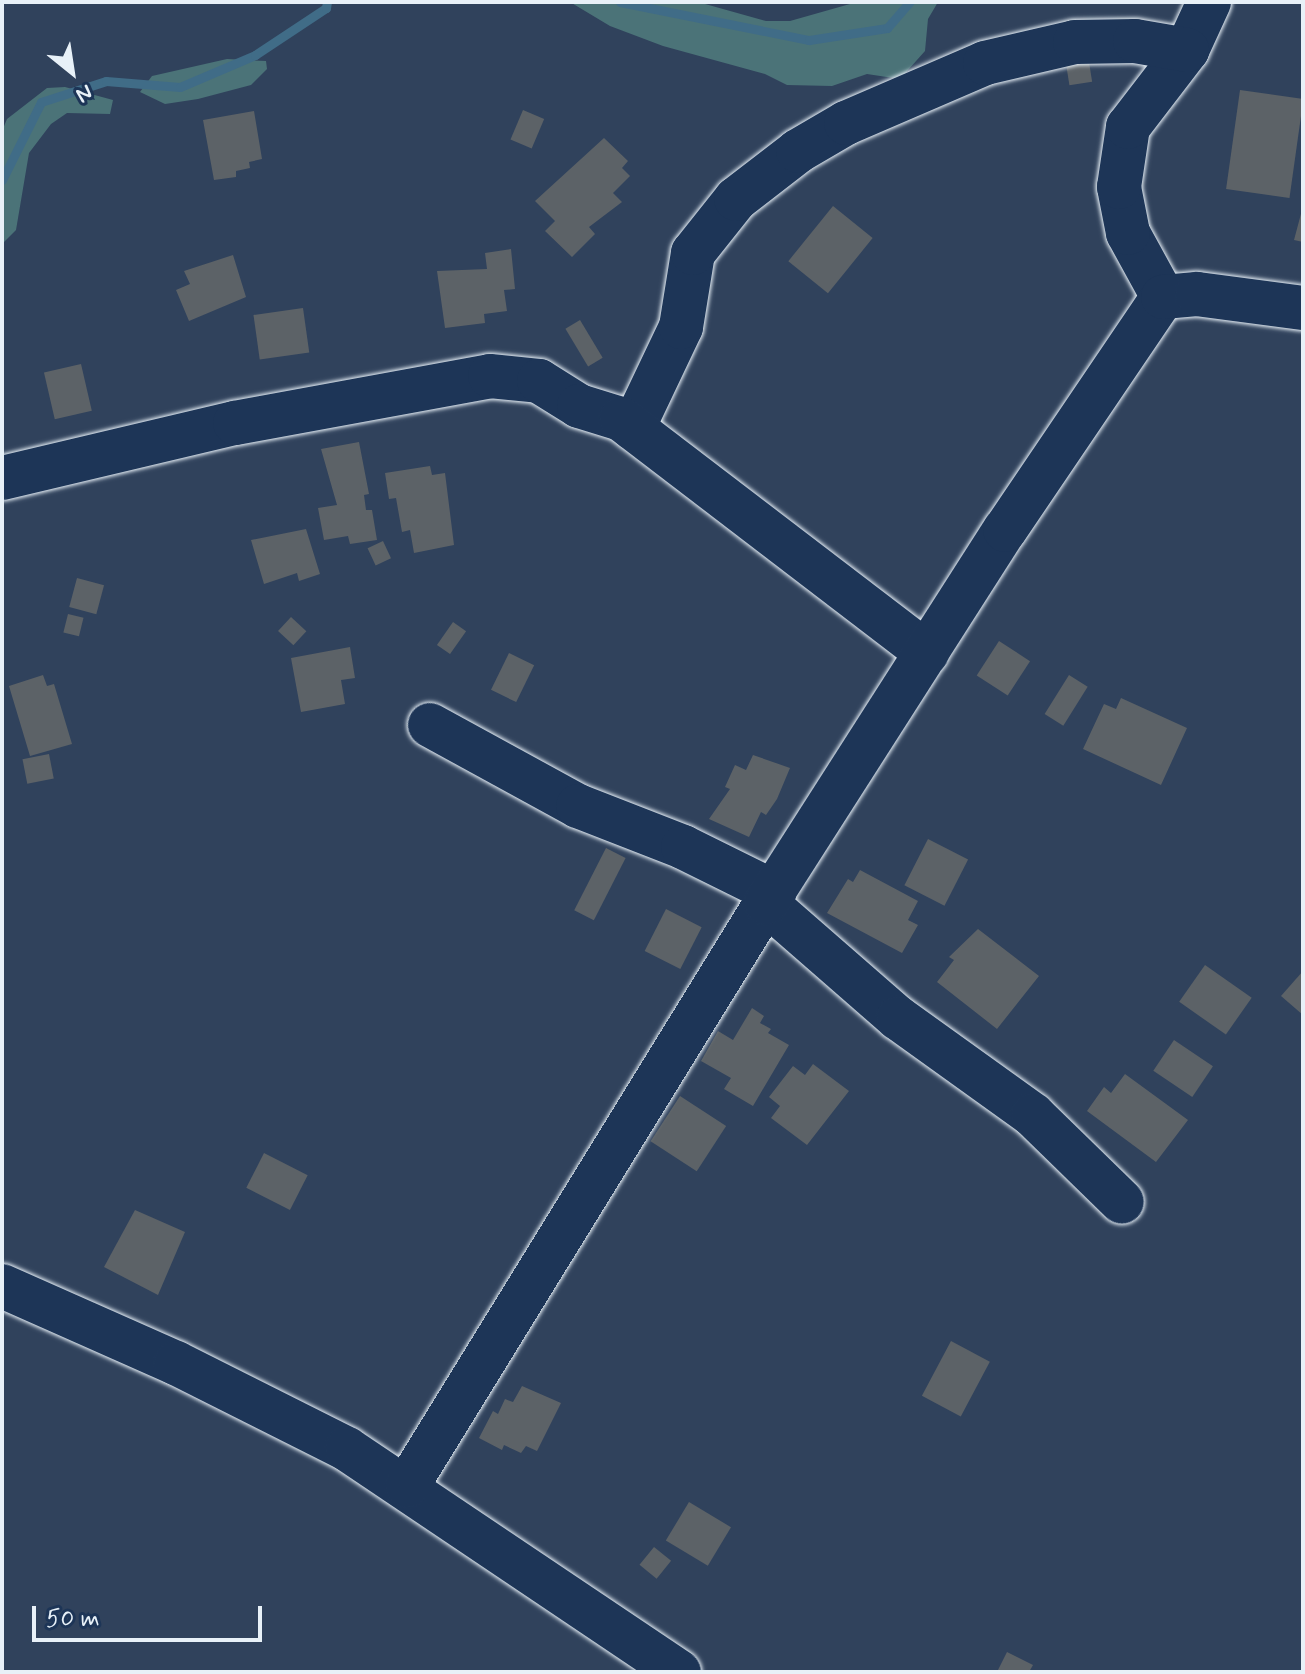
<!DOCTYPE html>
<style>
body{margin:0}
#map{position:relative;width:1305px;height:1674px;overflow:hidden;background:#30425c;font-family:Mynerve,sans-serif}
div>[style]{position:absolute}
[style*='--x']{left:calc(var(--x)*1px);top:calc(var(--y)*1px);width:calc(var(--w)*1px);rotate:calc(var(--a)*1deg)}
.green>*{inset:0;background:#4b7378}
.stream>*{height:9px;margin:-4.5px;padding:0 4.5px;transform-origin:4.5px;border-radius:4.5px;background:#406c87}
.building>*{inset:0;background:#5c6267;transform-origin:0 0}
.roads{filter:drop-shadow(0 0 2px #e8f1f8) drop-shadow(0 0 2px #e8f1f8)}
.minor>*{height:44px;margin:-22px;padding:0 22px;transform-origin:22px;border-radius:22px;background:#1d3557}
span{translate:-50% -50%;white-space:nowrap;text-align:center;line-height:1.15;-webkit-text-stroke:6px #1d3557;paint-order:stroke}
.frame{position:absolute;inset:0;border:4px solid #e8f1f8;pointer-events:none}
.north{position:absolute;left:32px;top:32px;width:80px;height:80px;-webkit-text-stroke:6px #1d3557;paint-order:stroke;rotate:150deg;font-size:22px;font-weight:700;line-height:32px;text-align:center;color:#e8f1f8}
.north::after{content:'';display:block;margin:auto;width:28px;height:36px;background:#e8f1f8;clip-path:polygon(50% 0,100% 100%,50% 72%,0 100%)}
.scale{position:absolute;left:32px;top:1606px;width:230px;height:36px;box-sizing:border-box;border:4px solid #e8f1f8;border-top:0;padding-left:10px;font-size:24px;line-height:28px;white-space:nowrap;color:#e8f1f8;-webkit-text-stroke:6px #1d3557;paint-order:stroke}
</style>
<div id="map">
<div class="green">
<i style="clip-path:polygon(570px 2px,698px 2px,766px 21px,790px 21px,857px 2px,938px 2px,928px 19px,925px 51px,900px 79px,867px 74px,832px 86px,787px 85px,765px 74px,663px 46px,610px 26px)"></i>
<i style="clip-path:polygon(227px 59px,266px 61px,267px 69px,251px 85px,198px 99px,165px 104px,140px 92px,152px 76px)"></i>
<i style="clip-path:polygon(65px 87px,113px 100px,110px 114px,67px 113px,51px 124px,29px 153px,16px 230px,2px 244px,2px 131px,7px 119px,47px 88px)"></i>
</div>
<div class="stream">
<i style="--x:620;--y:2;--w:193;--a:11.4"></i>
<i style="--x:809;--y:40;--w:79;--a:-8.7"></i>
<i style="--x:887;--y:28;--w:35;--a:-49"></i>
<i style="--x:2;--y:180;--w:87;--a:-63.4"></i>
<i style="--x:41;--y:102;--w:68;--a:-17.9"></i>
<i style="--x:106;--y:81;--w:74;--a:4.6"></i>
<i style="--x:180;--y:87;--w:82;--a:-23.1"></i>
<i style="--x:255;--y:55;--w:85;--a:-33.5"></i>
<i style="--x:326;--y:8;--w:6;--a:-81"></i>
</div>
<div class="building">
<i style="left:1089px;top:62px;width:20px;height:23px;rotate:81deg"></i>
<i style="left:1240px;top:90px;width:64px;height:100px;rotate:8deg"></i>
<i style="left:523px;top:110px;width:23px;height:32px;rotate:23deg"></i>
<i style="clip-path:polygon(254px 111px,262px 159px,249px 162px,250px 168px,236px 171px,236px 177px,214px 180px,203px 120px)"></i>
<i style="clip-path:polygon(604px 138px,628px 161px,622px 168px,630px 176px,613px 193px,622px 202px,589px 227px,595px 234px,572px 257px,545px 231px,555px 221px,535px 201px)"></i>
<i style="left:833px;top:206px;width:51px;height:71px;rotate:39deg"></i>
<i style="clip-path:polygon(1302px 210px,1303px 210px,1303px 242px,1294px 240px)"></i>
<i style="clip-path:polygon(511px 249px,515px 289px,504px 290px,507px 311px,484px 314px,485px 323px,445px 328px,437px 271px,487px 269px,485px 253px)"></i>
<i style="clip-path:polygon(233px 255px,246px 297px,189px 321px,176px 290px,190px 284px,184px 271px)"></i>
<i style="left:303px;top:308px;width:45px;height:50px;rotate:82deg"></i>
<i style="left:580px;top:320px;width:44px;height:17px;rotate:59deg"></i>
<i style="left:81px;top:364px;width:48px;height:38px;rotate:77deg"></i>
<i style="clip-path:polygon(359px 442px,369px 494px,364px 495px,366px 510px,372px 510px,377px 540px,350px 544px,348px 536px,324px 540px,318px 508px,337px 505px,321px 449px)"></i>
<i style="clip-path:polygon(430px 466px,432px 475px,445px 473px,454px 545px,414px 553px,410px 530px,402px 532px,396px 498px,389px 499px,385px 473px)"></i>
<i style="clip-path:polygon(306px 529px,320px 574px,299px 581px,297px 573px,264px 584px,251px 540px)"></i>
<i style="left:383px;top:541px;width:19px;height:17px;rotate:65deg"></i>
<i style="left:77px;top:578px;width:28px;height:30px;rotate:15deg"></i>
<i style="left:68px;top:614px;width:16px;height:19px;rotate:14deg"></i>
<i style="left:291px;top:617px;width:21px;height:19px;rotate:43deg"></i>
<i style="left:453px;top:622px;width:16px;height:28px;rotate:35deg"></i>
<i style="left:999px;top:641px;width:37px;height:41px;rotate:33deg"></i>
<i style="clip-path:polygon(350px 647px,355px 678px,341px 680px,345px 704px,301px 712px,291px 658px)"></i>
<i style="left:509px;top:653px;width:28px;height:41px;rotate:26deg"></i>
<i style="clip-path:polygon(43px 675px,47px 686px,54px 684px,72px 744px,30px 756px,9px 686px)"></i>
<i style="left:1069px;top:675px;width:22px;height:46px;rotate:32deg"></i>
<i style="clip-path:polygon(1121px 698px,1187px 728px,1161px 785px,1083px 749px,1104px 704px,1116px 709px)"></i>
<i style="left:49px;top:754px;width:25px;height:27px;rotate:79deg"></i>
<i style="clip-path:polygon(753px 755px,790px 768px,777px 799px,766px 815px,761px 812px,749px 837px,709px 819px,730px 789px,725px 787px,735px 765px,746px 770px)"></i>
<i style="left:928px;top:839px;width:45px;height:52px;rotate:27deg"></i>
<i style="left:606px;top:848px;width:22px;height:70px;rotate:27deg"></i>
<i style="clip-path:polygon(860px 870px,918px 901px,908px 920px,918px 925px,902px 953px,827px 913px,848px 879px,853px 882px)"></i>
<i style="left:666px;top:909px;width:40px;height:47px;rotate:27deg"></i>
<i style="clip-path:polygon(978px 929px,1039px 976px,997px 1029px,937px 982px,954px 960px,949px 957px)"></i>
<i style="left:1205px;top:965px;width:57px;height:45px;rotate:35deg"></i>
<i style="clip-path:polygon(1303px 971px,1303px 1015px,1281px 996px)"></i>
<i style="clip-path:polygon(752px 1008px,764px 1016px,760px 1023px,771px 1029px,768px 1033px,789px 1045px,753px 1106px,724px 1089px,731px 1078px,701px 1061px,718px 1031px,733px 1040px)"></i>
<i style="left:1174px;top:1040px;width:47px;height:37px;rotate:34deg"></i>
<i style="clip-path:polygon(813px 1064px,849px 1091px,807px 1145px,771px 1118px,780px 1106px,769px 1097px,793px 1066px,805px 1075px)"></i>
<i style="clip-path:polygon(1125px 1074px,1188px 1120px,1156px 1162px,1087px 1111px,1104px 1087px,1111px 1093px)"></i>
<i style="left:680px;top:1096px;width:55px;height:54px;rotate:33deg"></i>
<i style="left:264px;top:1153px;width:49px;height:39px;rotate:27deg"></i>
<i style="clip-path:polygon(135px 1210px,185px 1232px,158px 1295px,104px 1267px)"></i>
<i style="left:951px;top:1341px;width:44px;height:62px;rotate:28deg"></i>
<i style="clip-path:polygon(522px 1386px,561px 1403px,537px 1451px,526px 1446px,521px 1453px,504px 1445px,502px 1450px,479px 1438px,493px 1411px,498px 1414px,505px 1399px,513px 1402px)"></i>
<i style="left:689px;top:1502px;width:49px;height:45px;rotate:31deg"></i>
<i style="left:654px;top:1547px;width:22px;height:23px;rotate:39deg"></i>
<i style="clip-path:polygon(1007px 1652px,1033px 1665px,1029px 1672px,997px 1672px)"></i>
</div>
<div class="roads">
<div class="minor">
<i style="--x:1163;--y:297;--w:73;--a:-118.7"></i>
<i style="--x:1128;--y:233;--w:47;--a:-101.1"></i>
<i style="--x:1119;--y:187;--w:61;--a:-81.5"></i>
<i style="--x:1128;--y:127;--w:97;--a:-52.5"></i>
<i style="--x:1187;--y:50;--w:53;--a:-65.4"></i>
<i style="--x:633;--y:428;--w:112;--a:-64.6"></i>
<i style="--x:681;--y:327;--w:75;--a:-80.8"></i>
<i style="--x:693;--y:253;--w:69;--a:-51.5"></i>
<i style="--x:736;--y:199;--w:78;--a:-37.7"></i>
<i style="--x:798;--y:151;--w:56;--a:-30.3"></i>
<i style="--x:846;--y:123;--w:151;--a:-23.3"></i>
<i style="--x:985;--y:63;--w:92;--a:-13.1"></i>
<i style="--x:1075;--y:42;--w:60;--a:-1"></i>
<i style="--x:1135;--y:41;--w:53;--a:9.8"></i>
<i style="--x:2;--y:478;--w:239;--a:-13.3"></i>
<i style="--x:235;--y:423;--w:259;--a:-10.4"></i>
<i style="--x:490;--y:376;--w:49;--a:5.8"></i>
<i style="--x:539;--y:381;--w:47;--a:32"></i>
<i style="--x:579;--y:406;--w:44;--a:17.2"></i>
<i style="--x:621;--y:419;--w:385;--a:37.4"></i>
<i style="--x:430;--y:725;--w:169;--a:28.7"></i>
<i style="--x:578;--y:806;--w:113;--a:21.3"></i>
<i style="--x:683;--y:847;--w:102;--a:26.3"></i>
<i style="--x:766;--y:903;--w:175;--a:41.1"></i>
<i style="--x:898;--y:1018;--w:166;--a:35.7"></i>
<i style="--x:1033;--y:1115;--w:124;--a:44.3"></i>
<i style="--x:2;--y:1286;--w:190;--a:23.9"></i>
<i style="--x:176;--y:1363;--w:191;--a:26.7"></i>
<i style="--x:347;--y:1449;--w:400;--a:33.9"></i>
<i style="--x:407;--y:1486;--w:685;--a:-58.38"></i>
<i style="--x:766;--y:903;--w:443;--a:-57.4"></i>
<i style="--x:1005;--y:530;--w:282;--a:-55.9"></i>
<i style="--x:1163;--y:297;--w:34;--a:-5"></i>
<i style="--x:1197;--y:294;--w:107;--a:7.5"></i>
</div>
</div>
<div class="frame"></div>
<div class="north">N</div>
<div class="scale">50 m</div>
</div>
